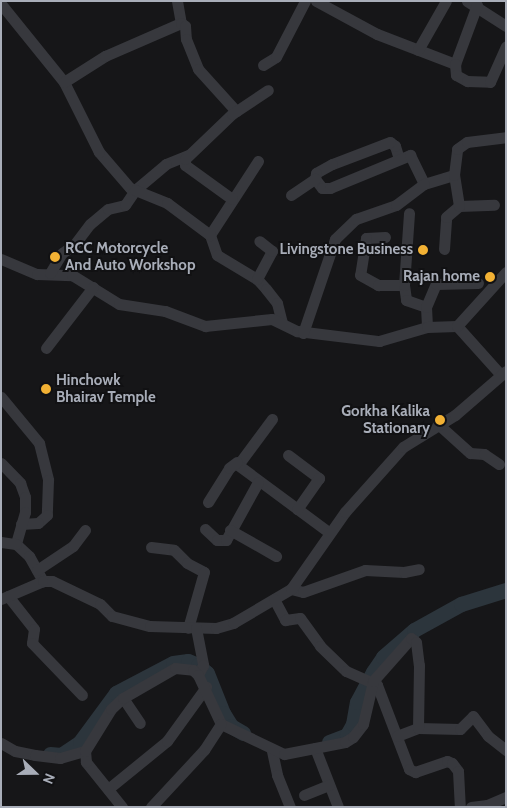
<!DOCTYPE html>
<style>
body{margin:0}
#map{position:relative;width:507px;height:808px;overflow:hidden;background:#161618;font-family:Cabin,sans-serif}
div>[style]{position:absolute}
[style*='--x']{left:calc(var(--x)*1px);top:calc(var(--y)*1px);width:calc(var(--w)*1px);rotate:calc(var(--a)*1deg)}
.river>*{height:15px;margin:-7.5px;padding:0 7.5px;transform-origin:7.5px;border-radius:7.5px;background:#2c353c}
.minor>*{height:11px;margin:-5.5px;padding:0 5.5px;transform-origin:5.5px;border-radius:5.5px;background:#37383d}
.dots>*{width:14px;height:14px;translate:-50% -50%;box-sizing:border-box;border:2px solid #111113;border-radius:50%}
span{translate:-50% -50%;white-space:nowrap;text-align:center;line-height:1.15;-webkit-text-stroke:4px #111113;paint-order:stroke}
.poi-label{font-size:15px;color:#a8adb8;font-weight:700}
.left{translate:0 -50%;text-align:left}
.right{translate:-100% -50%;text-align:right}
.frame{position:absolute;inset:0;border:2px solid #a8adb8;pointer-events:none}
.north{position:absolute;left:10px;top:748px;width:50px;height:50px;-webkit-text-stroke:4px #111113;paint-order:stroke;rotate:112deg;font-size:14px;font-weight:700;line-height:20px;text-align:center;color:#a8adb8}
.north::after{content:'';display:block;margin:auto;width:18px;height:22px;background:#a8adb8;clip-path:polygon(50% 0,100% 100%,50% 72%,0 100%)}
</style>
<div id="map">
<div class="river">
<i style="--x:329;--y:742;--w:19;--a:-21"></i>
<i style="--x:347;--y:735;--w:13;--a:-61"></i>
<i style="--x:353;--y:724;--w:22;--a:-80"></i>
<i style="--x:357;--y:702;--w:34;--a:-62"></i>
<i style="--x:373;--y:672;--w:18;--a:-56"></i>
<i style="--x:383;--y:657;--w:41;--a:-41.1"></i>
<i style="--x:414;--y:630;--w:54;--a:-29"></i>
<i style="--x:461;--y:604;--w:47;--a:-17.3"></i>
<i style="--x:50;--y:754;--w:11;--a:5"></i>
<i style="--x:61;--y:755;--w:23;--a:-34"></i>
<i style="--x:80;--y:742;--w:61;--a:-53.7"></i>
<i style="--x:116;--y:693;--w:64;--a:-27.8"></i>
<i style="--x:173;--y:663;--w:15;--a:-8"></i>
<i style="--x:188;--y:661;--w:11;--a:22"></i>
<i style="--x:198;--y:665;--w:12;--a:42"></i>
<i style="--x:207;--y:673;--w:43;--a:68.2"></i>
<i style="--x:223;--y:713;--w:15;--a:58"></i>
<i style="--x:231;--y:726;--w:14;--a:30"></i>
</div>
<div class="minor">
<i style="--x:177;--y:1;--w:22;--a:80"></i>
<i style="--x:316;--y:1;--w:69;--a:28.4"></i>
<i style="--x:377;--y:34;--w:84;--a:21"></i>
<i style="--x:467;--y:1;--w:46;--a:32.7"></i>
<i style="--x:1;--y:4;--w:100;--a:51.1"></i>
<i style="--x:477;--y:5;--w:63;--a:110.4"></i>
<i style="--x:455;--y:64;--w:11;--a:85"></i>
<i style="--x:456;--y:75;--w:13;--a:29"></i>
<i style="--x:467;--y:81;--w:23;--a:2"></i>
<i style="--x:490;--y:82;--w:39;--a:-66"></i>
<i style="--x:418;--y:50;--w:56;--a:-60.3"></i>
<i style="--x:263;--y:65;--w:15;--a:-32"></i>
<i style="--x:276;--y:57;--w:63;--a:-62.6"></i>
<i style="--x:188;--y:155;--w:24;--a:158"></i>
<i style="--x:166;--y:164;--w:40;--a:140"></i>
<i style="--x:135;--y:190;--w:5;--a:-158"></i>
<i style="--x:130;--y:188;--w:48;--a:-130.7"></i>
<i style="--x:99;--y:152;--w:78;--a:-116.6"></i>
<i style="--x:64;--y:82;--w:49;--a:-32.4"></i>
<i style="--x:105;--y:56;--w:83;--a:-23.5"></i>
<i style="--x:181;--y:23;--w:5;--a:37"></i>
<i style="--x:185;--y:26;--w:13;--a:86"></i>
<i style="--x:186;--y:39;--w:32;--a:68"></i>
<i style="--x:198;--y:69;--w:57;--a:47.9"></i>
<i style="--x:399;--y:159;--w:14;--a:-107"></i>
<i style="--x:395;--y:146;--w:6;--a:-141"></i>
<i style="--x:390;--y:142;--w:62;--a:159.2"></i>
<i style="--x:332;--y:164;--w:18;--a:151"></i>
<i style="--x:316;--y:173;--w:6;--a:99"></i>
<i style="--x:315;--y:179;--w:11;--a:52"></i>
<i style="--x:322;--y:188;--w:8;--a:0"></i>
<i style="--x:330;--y:188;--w:87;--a:-22.4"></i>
<i style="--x:410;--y:155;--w:32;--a:64"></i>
<i style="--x:424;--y:184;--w:31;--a:-17"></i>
<i style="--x:258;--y:161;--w:88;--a:123"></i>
<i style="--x:210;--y:235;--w:21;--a:71"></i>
<i style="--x:217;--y:255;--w:47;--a:31"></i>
<i style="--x:257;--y:279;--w:13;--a:48"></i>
<i style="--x:266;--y:289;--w:18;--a:52"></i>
<i style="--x:277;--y:303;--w:21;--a:76"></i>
<i style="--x:291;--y:195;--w:29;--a:-34"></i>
<i style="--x:232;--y:199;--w:58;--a:-144.1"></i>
<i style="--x:185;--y:165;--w:6;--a:-90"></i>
<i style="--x:185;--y:159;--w:65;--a:-43.8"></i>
<i style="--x:232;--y:114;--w:43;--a:-33.7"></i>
<i style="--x:459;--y:206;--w:35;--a:-2"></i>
<i style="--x:385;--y:237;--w:19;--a:177"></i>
<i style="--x:366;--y:238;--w:37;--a:99"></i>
<i style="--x:360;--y:275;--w:21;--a:29"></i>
<i style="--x:378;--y:285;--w:26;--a:0"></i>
<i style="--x:404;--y:285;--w:15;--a:82"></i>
<i style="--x:406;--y:300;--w:21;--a:19"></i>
<i style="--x:426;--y:307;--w:20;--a:87"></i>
<i style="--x:444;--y:249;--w:32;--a:-86"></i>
<i style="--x:446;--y:217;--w:17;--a:-40"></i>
<i style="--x:459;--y:206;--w:31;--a:-99"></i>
<i style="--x:454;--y:175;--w:26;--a:-83"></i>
<i style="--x:457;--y:149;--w:12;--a:-35"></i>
<i style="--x:467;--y:142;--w:39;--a:-7"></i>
<i style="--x:1;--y:259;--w:39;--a:23"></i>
<i style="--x:37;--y:274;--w:35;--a:2"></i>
<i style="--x:72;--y:275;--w:55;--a:31.7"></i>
<i style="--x:119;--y:304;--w:47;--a:8.7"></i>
<i style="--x:165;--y:311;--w:43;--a:20.6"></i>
<i style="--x:205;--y:326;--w:67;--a:-6"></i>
<i style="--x:272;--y:319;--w:28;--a:26"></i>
<i style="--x:297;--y:331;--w:83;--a:7"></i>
<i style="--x:379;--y:341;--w:50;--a:-16.3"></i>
<i style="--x:427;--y:327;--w:30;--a:-2"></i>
<i style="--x:457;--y:326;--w:64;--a:48.1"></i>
<i style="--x:50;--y:273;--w:23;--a:-59"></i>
<i style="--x:62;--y:253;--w:14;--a:-34"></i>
<i style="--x:74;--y:245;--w:26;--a:-53"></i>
<i style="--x:90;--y:224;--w:23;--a:-40"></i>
<i style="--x:108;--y:209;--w:17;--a:-13"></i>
<i style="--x:125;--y:205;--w:18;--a:-56"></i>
<i style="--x:135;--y:190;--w:35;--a:22"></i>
<i style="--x:167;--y:203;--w:54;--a:36.7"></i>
<i style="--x:257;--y:279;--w:32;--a:-62"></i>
<i style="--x:272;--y:251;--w:16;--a:-142"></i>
<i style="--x:404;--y:285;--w:72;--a:-86"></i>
<i style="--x:426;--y:307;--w:25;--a:-67"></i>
<i style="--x:436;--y:284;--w:42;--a:-1.4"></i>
<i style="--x:457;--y:326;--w:73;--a:-47.8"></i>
<i style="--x:303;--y:333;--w:99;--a:-71.2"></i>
<i style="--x:335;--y:239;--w:29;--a:-44"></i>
<i style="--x:356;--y:219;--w:42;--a:-19.3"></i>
<i style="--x:396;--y:205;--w:35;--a:-37"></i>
<i style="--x:46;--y:348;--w:77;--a:-52.4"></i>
<i style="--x:1;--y:397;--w:60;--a:50.4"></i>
<i style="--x:39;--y:443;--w:38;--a:76"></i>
<i style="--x:48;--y:480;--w:35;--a:92"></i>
<i style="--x:47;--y:515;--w:12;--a:138"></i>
<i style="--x:38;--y:523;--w:17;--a:177"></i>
<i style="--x:272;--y:419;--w:57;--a:126.5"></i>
<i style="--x:238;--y:465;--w:114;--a:36.5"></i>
<i style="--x:439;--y:425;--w:42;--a:42.1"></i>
<i style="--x:470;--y:453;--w:14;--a:4"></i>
<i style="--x:484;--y:454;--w:18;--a:34"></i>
<i style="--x:288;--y:455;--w:39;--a:37"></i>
<i style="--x:319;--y:478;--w:38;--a:125"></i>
<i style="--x:1;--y:463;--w:28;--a:46"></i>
<i style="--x:20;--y:483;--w:15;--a:70"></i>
<i style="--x:25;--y:497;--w:15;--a:90"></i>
<i style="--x:25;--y:512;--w:33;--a:106"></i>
<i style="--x:16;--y:544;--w:18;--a:43"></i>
<i style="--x:29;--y:556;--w:29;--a:61"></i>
<i style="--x:208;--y:502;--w:40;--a:-58"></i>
<i style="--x:229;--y:468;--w:10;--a:-37"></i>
<i style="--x:205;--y:529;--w:16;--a:43"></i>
<i style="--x:217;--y:540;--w:9;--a:0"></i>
<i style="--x:226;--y:540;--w:66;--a:-61.1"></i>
<i style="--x:230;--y:530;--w:53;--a:29.5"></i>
<i style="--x:1;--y:542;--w:15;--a:8"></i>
<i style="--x:151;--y:547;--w:23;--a:7"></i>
<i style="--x:174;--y:550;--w:18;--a:45"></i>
<i style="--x:187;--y:563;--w:19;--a:28"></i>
<i style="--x:204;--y:572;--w:58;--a:105.9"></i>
<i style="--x:37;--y:570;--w:43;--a:-33.7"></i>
<i style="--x:73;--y:546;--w:20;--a:-53"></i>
<i style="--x:291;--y:589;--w:12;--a:14"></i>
<i style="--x:303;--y:592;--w:66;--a:-19.5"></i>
<i style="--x:365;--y:570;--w:39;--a:3"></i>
<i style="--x:404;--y:572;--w:15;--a:-11"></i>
<i style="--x:8;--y:596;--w:42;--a:51.8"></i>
<i style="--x:34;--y:629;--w:14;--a:98"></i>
<i style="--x:32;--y:643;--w:72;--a:46.1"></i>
<i style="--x:1;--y:599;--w:46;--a:-23.2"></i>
<i style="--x:43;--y:581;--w:9;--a:0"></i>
<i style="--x:52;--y:581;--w:53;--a:25.6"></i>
<i style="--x:100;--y:604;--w:17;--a:45"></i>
<i style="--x:112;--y:616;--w:39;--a:15"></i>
<i style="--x:150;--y:626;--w:66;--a:1.7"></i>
<i style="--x:216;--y:628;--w:18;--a:-16"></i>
<i style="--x:233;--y:623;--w:67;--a:-30.4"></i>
<i style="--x:291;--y:589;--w:94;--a:-55"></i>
<i style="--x:345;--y:512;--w:87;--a:-48.3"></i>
<i style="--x:403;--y:447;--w:61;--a:-31.6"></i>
<i style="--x:455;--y:415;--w:67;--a:-40.8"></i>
<i style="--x:274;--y:599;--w:24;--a:62"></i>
<i style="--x:285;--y:620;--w:15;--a:-8"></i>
<i style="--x:300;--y:618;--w:34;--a:54"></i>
<i style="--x:320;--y:646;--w:36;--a:44"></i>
<i style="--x:346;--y:671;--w:34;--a:24"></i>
<i style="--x:377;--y:685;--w:90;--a:69.1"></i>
<i style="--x:409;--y:769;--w:7;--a:27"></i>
<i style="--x:415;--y:772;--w:34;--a:-19"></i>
<i style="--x:447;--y:761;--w:5;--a:22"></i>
<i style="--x:452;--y:763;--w:10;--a:53"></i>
<i style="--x:458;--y:771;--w:36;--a:87"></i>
<i style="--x:196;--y:628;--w:38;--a:79"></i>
<i style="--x:203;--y:665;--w:11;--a:117"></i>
<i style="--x:123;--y:698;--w:30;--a:56"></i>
<i style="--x:397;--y:736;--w:22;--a:-21"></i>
<i style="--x:418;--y:728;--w:42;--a:1.4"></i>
<i style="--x:460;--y:729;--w:18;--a:-45"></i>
<i style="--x:473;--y:716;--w:25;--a:53"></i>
<i style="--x:488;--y:736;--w:23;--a:38"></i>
<i style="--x:1;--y:743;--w:16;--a:30"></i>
<i style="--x:15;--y:751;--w:20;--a:11"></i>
<i style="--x:35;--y:755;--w:25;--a:7"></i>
<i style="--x:60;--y:758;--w:26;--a:-16"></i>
<i style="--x:315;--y:748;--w:63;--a:68.7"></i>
<i style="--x:272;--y:751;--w:25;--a:78"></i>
<i style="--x:277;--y:775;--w:35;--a:68"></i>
<i style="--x:108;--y:789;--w:76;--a:-39.1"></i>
<i style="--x:167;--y:741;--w:67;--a:-54.2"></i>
<i style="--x:304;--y:795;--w:27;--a:-22"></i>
<i style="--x:122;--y:807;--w:58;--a:-128.7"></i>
<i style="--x:86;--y:762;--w:11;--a:-95"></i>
<i style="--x:85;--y:751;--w:49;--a:-58.2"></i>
<i style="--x:111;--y:709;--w:16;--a:-43"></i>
<i style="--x:123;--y:698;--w:60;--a:-30"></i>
<i style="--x:175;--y:668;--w:18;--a:6"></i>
<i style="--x:193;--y:670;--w:7;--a:45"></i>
<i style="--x:198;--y:675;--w:54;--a:64.9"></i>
<i style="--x:221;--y:724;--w:70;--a:25.5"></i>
<i style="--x:284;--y:754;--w:62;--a:-11.1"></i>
<i style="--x:345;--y:742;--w:9;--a:-32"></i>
<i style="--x:353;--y:737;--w:16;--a:-52"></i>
<i style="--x:363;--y:724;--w:44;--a:-76.9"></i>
<i style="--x:373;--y:681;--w:57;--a:-48.5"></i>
<i style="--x:411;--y:638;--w:6;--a:39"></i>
<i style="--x:416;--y:642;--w:23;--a:83"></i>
<i style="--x:419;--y:665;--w:63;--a:90.9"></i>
<i style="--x:151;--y:807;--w:78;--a:-47.1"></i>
<i style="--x:204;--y:750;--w:31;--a:-57"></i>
<i style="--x:471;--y:807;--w:16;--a:-7"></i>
<i style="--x:487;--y:805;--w:21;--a:-23"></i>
</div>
<div class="dots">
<i style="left:423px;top:250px;background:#f2b134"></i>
<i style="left:55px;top:257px;background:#f2b134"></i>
<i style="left:490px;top:277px;background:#f2b134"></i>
<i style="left:46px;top:389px;background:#f2b134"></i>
<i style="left:440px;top:420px;background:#f2b134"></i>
</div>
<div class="poi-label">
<span class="left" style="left:65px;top:257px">RCC Motorcycle<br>And Auto Workshop</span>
<span class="right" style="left:413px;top:250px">Livingstone Business</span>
<span class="right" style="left:480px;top:277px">Rajan home</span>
<span class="left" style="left:56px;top:389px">Hinchowk<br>Bhairav Temple</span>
<span class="right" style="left:430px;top:420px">Gorkha Kalika<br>Stationary</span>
</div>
<div class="frame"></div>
<div class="north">N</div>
</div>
